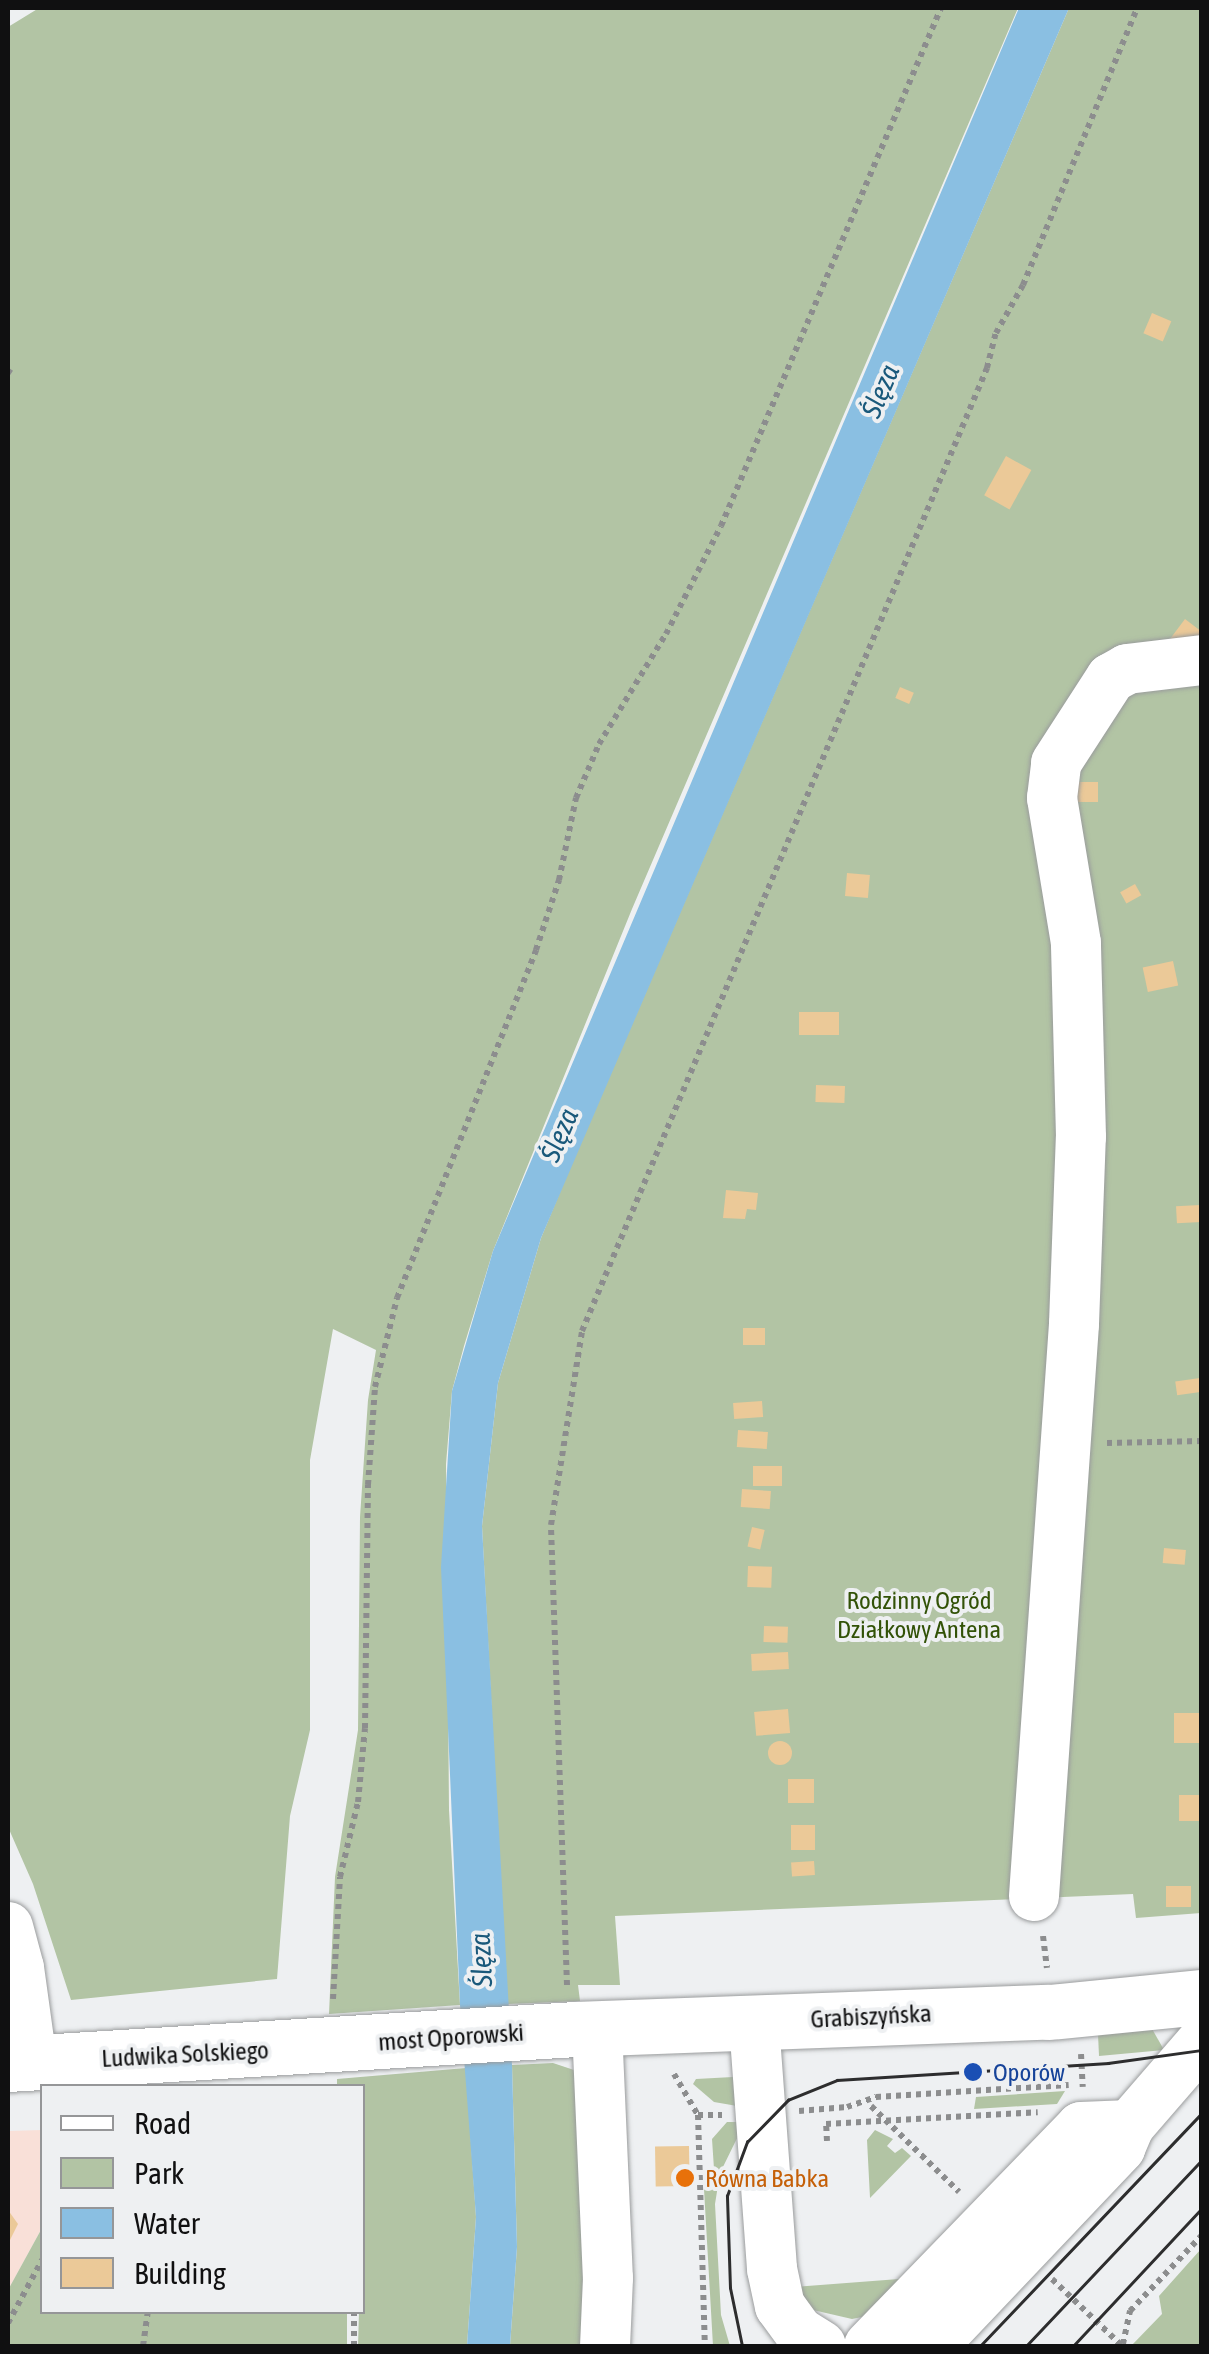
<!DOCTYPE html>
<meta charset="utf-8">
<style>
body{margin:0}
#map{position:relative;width:1209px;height:2354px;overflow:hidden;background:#eef0f2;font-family:"Asap Condensed",sans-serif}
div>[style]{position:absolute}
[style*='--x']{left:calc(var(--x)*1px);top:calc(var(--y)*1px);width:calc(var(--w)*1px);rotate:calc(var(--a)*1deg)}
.commercial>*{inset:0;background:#f9e0d8}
.green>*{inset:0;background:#b2c4a4}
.water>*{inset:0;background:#8abfe2}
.building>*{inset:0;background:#ebc998;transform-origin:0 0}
.round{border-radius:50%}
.path>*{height:6px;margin-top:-3px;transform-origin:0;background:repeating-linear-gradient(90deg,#8c8d8e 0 5px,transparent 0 10px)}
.roads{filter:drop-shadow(0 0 2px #9a9c9d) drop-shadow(0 0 2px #9a9c9d)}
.minor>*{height:50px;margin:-25px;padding:0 25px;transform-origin:25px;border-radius:25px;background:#fff}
.major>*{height:55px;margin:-27.5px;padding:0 27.5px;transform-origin:27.5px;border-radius:27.5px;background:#fff}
.tram>*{height:2.5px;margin:-1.25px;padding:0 1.25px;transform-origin:1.25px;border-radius:1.25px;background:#2d2d2e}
.dots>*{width:28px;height:28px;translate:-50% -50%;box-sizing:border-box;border:5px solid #eef0f2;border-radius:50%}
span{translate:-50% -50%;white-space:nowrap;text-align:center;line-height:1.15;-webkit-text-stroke:8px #eef0f2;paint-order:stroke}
.park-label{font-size:25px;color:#325207}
.street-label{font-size:25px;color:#101011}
.transit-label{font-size:25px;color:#164399}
.left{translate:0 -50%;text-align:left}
.food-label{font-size:25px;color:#c56008}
.water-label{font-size:28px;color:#1a597b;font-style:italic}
.frame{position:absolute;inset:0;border:10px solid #101011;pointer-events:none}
.legend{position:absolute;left:40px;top:2084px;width:325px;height:230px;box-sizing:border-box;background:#eef0f2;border:2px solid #959698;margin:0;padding:12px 18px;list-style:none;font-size:30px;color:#101011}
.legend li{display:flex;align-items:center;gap:20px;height:50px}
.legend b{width:50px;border:2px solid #959698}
</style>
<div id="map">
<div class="commercial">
<i style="clip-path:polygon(42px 2130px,42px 2228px,8px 2290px,8px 2131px)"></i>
</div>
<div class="green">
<i style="clip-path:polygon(39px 8px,1018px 8px,632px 909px,493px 1251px,464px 1346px,452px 1391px,446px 1464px,449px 1810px,460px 2005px,329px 2014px,335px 1877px,358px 1730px,360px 1517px,368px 1400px,376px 1350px,333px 1329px,310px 1460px,310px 1730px,290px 1816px,277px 1979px,71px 2000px,33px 1884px,8px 1827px,8px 27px)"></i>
<i style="clip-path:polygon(1069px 8px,1201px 8px,1201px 1913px,1136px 1918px,1133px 1894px,615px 1916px,620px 1985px,578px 1985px,580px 2001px,507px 2004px,482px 1526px,498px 1383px,541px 1238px,565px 1180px)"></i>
<i style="clip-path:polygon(1151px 2027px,1164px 2050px,1099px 2056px,1098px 2034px)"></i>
<i style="clip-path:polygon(553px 2063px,586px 2074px,598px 2283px,581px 2346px,510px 2346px,517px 2247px,512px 2065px)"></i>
<i style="clip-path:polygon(466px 2068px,476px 2217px,467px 2346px,358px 2346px,359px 2312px,362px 2312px,362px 2086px,337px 2086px,337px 2079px)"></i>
<i style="clip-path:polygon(733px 2077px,743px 2107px,714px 2102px,693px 2084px,696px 2079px)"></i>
<i style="clip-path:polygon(1065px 2091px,1057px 2104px,974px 2109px,976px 2097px)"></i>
<i style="clip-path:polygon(727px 2122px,745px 2122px,720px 2173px,715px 2204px,721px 2315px,730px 2346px,713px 2346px,704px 2189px,715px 2184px,712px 2139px)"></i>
<i style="clip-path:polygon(875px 2130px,893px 2139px,887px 2146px,895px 2153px,902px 2148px,911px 2156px,870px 2198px,867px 2140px)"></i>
<i style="clip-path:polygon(42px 2228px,42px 2312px,347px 2312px,347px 2346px,8px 2346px,8px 2290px)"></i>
<i style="clip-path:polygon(1201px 2249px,1201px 2346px,1131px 2346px,1162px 2314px,1159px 2296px)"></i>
<i style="clip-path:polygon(899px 2279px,900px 2292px,872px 2315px,852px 2319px,813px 2310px,794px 2287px)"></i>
</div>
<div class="water">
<i style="clip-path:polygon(1019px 8px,1069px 8px,541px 1238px,498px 1383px,482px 1526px,512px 2065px,517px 2247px,510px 2346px,467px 2346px,476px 2217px,460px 2005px,441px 1567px,452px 1391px,493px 1251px)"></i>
</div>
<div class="building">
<i style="left:1152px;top:313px;width:21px;height:22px;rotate:23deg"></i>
<i style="left:1006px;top:456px;width:29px;height:45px;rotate:29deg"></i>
<i style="left:1185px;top:619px;width:21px;height:24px;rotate:37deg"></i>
<i style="left:900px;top:687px;width:15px;height:12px;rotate:23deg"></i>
<i style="left:1074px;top:782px;width:24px;height:20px"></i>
<i style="left:847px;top:873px;width:23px;height:23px;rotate:5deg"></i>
<i style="left:1135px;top:884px;width:13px;height:17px;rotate:61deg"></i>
<i style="left:1173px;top:961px;width:25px;height:31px;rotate:78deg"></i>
<i style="left:799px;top:1012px;width:40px;height:23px"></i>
<i style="left:816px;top:1085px;width:29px;height:17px;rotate:2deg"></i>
<i style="clip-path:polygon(726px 1190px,758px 1193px,756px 1210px,747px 1209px,745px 1219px,723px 1218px)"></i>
<i style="left:1200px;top:1205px;width:17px;height:24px;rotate:87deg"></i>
<i style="left:743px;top:1328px;width:22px;height:17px"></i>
<i style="left:1200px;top:1378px;width:14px;height:25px;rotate:82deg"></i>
<i style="left:762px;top:1401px;width:16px;height:29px;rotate:86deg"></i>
<i style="left:738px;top:1430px;width:30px;height:17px;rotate:4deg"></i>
<i style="left:753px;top:1466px;width:29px;height:20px"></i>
<i style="left:742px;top:1489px;width:29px;height:18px;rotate:4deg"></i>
<i style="left:752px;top:1527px;width:13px;height:20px;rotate:13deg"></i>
<i style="left:1164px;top:1548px;width:22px;height:15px;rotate:5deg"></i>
<i style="left:748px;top:1566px;width:24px;height:21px;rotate:2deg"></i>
<i style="left:764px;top:1626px;width:24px;height:16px;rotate:2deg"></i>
<i style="left:788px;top:1652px;width:17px;height:37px;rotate:87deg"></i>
<i style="left:788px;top:1709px;width:24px;height:34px;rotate:85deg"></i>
<i style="left:1202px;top:1713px;width:30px;height:28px;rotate:90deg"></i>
<i class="round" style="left:768px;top:1741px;width:24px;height:24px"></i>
<i style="left:814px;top:1779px;width:24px;height:26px;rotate:90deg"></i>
<i style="left:1202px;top:1795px;width:26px;height:23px;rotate:90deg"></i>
<i style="left:791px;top:1825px;width:24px;height:25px"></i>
<i style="left:814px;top:1861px;width:14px;height:23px;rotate:86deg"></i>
<i style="left:1166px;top:1886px;width:25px;height:21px"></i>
<i style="left:689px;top:2146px;width:40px;height:34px;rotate:89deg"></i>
<i style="clip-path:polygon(8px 2210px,18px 2224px,8px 2244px)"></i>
</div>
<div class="path">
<i style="--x:8;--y:371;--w:4;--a:34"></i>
<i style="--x:1107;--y:1443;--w:95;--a:-1.2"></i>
<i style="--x:1043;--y:1936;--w:32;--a:83"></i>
<i style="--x:567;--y:1985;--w:460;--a:-92"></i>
<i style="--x:551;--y:1525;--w:196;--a:-80.9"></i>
<i style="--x:582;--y:1331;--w:1045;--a:-67.19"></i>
<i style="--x:987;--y:368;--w:36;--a:-76"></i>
<i style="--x:996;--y:333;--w:55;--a:-60.6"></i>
<i style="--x:1023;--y:285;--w:300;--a:-67.6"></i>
<i style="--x:333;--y:1999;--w:122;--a:-86.7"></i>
<i style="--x:340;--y:1877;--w:77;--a:-76.5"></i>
<i style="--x:358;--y:1802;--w:74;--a:-84.6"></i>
<i style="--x:365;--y:1728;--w:243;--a:-89.3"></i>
<i style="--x:368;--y:1485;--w:98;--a:-85.9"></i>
<i style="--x:375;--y:1387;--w:92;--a:-76.1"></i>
<i style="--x:397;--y:1298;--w:375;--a:-68.2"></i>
<i style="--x:536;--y:950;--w:74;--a:-71.8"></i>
<i style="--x:559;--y:880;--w:84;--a:-78.3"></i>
<i style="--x:576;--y:798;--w:59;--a:-66.9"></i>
<i style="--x:599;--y:744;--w:129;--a:-58.7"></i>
<i style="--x:666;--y:634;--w:121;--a:-63"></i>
<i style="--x:721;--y:526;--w:563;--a:-66.99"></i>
<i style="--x:1081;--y:2054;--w:33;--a:87"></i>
<i style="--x:674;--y:2074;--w:48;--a:59.7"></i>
<i style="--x:698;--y:2115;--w:231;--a:88.3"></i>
<i style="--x:871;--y:2106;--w:123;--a:44.3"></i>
<i style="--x:799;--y:2111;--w:48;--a:-4.8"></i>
<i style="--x:847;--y:2107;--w:31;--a:-19"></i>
<i style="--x:876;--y:2097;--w:193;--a:-3.6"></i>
<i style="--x:698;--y:2115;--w:24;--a:0"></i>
<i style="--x:827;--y:2141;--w:17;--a:-93"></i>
<i style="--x:826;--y:2124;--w:212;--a:-3.2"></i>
<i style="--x:1052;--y:2279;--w:97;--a:43.7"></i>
<i style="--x:8;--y:2323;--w:72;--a:-61.6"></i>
<i style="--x:1123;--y:2344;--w:34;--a:-78"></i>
<i style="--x:1130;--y:2311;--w:105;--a:-46.5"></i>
<i style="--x:143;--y:2346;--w:34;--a:-82"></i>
<i style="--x:354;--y:2346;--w:34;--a:-90"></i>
</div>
<div class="roads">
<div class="minor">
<i style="--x:1034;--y:1896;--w:573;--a:-86"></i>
<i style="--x:1074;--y:1324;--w:187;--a:-87.9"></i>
<i style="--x:1081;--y:1137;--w:194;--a:-91.5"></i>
<i style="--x:1076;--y:943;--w:147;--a:-99.4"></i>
<i style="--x:1052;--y:798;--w:35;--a:-83"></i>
<i style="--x:1056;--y:763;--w:101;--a:-57.1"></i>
<i style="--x:1111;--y:678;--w:18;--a:-29"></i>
<i style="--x:1127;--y:669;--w:76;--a:-6.8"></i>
<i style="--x:8;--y:1927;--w:42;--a:75"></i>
<i style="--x:19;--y:1968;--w:95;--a:82.1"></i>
<i style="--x:754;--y:2023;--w:247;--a:85.8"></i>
<i style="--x:772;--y:2269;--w:38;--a:78"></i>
<i style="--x:780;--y:2306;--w:32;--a:54"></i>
<i style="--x:799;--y:2332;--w:26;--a:32"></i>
<i style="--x:597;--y:2028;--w:250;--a:87.5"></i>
<i style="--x:608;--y:2278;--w:68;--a:92.5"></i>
<i style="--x:869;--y:2346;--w:305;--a:-45.9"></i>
<i style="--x:1081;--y:2127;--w:49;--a:-2.3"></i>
<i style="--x:922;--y:2346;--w:17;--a:-21"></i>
<i style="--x:938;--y:2340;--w:265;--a:-46.5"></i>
<i style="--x:1120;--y:2148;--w:25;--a:-67"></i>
<i style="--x:1130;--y:2125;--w:110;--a:-49.1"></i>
</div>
<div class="major">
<i style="--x:8;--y:2064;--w:568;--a:-3.53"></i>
<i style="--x:575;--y:2029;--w:474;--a:-2.1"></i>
<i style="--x:1049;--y:2012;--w:154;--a:-5.6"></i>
</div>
</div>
<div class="tram">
<i style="--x:742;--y:2346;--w:59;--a:-101.7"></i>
<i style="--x:730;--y:2288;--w:92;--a:-91.9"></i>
<i style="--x:727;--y:2196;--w:58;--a:-69.7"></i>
<i style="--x:747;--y:2142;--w:59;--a:-45.7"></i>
<i style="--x:788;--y:2100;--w:53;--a:-22.2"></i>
<i style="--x:837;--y:2080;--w:272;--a:-3.6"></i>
<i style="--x:1108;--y:2063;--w:95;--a:-7.9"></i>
<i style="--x:980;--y:2346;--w:322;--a:-46.4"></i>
<i style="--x:1026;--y:2346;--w:256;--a:-46.6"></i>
<i style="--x:1073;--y:2346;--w:189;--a:-46.9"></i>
</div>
<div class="dots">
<i style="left:973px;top:2072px;background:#1a4fb4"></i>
<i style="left:685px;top:2178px;background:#e8710a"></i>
</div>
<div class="park-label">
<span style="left:919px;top:1615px">Rodzinny Ogród<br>Działkowy Antena</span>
</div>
<div class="street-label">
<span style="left:871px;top:2016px;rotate:-3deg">Grabiszyńska</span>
<span style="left:451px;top:2037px;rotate:-4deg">most Oporowski</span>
<span style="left:185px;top:2054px;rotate:-3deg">Ludwika Solskiego</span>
</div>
<div class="transit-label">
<span class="left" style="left:993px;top:2072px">Oporów</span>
</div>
<div class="food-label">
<span class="left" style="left:705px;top:2178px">Równa Babka</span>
</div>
<div class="water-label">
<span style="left:880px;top:391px;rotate:-67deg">Ślęza</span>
<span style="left:559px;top:1135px;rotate:-67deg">Ślęza</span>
<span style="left:481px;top:1960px;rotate:-93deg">Ślęza</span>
</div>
<div class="frame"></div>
<ul class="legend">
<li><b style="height:12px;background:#fff"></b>Road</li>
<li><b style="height:28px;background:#b2c4a4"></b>Park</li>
<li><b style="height:28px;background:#8abfe2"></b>Water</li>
<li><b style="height:28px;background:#ebc998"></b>Building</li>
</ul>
</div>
